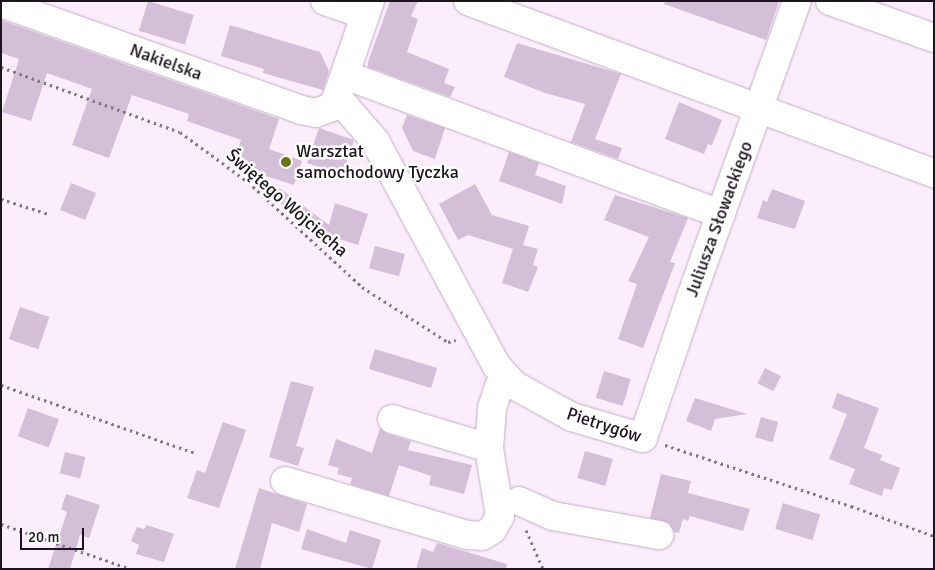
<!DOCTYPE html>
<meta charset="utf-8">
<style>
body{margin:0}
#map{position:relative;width:935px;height:570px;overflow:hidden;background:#fbedfc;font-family:Signika,sans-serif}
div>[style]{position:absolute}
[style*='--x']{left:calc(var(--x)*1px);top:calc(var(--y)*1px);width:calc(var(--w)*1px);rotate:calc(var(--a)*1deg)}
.building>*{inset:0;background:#d5bed8;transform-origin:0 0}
.path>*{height:3px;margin-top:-1.5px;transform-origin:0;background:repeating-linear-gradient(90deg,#837984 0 2.5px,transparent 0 6.5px)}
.roads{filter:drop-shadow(0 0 1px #c3adc6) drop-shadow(0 0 1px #c3adc6)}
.minor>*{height:28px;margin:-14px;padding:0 14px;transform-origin:14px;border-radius:14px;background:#fff}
.dots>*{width:14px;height:14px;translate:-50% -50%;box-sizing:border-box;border:2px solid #fff;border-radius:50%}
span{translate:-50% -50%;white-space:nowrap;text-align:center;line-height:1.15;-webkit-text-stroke:5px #fff;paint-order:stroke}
.street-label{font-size:18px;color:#1d151e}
.poi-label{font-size:18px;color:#1d151e}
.left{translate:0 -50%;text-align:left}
.frame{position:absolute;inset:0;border:2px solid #1d151e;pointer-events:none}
.scale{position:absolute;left:20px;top:528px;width:64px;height:22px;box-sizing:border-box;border:2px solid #1d151e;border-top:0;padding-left:6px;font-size:15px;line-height:18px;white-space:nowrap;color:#1d151e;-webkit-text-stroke:4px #fff;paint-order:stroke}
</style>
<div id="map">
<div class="building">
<i style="left:148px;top:1px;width:48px;height:31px;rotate:17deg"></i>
<i style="clip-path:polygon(390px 1px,418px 1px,411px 16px,418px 19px,407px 52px,449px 69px,444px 83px,455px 87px,450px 97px,368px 67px,368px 62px)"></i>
<i style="clip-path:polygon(665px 1px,779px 1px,766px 40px,664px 4px)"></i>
<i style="clip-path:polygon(1px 20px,279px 119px,269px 149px,302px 161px,294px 185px,247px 170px,248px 167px,234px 162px,241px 140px,187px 121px,189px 114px,132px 95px,109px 158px,72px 145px,92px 89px,47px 73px,31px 121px,2px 112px,19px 59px,1px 53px)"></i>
<i style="clip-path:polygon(230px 25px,320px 52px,329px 71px,323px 90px,263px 73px,264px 69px,221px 56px)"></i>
<i style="clip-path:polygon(517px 43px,621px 74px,595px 139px,622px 148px,618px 159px,571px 142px,585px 104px,545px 93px,504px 77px)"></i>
<i style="clip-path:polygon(679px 102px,722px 120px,712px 145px,708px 144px,704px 154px,665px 139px)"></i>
<i style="clip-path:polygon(407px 115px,445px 128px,435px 159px,413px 151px,402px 128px)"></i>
<i style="left:319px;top:128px;width:37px;height:37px;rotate:19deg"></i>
<i style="clip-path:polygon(509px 152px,539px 163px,535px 175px,566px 186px,562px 204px,499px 181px)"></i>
<i style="left:71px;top:183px;width:27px;height:29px;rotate:22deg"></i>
<i style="clip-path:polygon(475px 184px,492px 215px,529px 226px,523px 245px,538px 249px,533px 265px,538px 267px,528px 292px,502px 283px,513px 249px,468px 235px,458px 240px,439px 204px)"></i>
<i style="clip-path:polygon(278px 187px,329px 225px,335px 203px,368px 214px,358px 245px,317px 232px,315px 239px,272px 194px)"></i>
<i style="clip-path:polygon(772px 189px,805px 201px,795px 229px,757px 218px,763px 200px,767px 202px)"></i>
<i style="clip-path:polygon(615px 195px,688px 218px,670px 262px,675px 263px,643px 348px,618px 339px,637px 284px,628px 281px,649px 237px,604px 220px)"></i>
<i style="left:375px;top:246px;width:31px;height:23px;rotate:15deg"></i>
<i style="left:20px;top:307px;width:31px;height:34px;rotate:19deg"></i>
<i style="left:375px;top:349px;width:65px;height:21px;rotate:17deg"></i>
<i style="left:765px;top:368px;width:18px;height:17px;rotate:27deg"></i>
<i style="left:604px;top:371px;width:28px;height:28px;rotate:17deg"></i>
<i style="clip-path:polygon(291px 381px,314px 387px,296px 446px,304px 448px,298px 466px,269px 457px)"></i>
<i style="clip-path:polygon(837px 393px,879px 408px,864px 448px,882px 455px,880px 460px,900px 468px,892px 490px,884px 488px,882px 496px,849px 484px,855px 469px,829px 459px,847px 414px,832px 408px)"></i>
<i style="clip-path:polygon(695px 398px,747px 414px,715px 419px,711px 431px,686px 421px)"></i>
<i style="left:28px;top:408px;width:33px;height:30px;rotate:20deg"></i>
<i style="left:761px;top:417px;width:18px;height:21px;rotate:16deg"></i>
<i style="clip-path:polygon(223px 422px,246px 430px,219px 508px,187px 498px,197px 470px,205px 473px)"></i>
<i style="clip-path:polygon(380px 428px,388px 434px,411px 441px,408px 450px,472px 465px,464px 494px,429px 485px,431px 476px,399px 465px,389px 496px,350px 484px,352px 478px,337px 474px,339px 468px,328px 465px,336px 439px,372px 453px)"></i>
<i style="left:585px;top:451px;width:29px;height:28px;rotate:16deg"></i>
<i style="left:65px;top:452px;width:21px;height:22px;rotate:14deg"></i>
<i style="clip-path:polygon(661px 474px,691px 481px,688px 493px,750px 509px,743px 531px,690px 516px,688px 521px,683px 519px,679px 533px,674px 532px,669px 523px,650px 518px)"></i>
<i style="clip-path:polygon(259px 488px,307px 504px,299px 532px,272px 523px,260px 569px,235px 569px)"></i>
<i style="clip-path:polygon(66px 494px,100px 505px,89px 538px,80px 535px,70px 569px,48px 569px,67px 512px,61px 509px)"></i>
<i style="left:783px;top:503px;width:39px;height:27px;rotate:17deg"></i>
<i style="clip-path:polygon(147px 525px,174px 534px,164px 562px,136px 554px,139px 545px,131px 541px,137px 527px,144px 529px)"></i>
<i style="clip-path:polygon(307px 529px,346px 543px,350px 530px,381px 540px,372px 569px,301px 549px)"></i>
<i style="clip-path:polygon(437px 543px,507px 564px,506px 569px,416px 569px,422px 548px,433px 552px)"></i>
</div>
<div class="path">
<i style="--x:1;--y:67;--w:190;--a:20"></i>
<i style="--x:180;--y:132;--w:84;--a:36.3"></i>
<i style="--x:248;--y:182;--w:155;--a:42.6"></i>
<i style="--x:362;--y:287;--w:102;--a:32.6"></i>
<i style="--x:448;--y:342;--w:8;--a:-14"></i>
<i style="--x:1;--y:199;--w:50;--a:17.4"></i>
<i style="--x:1;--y:385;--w:206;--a:19.3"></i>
<i style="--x:665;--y:445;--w:196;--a:18.2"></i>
<i style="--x:851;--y:506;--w:88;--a:19.9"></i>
<i style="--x:1;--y:524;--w:138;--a:19.1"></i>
<i style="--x:526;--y:530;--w:43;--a:66.4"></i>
</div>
<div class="roads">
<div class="minor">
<i style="--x:325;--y:1;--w:42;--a:19.3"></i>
<i style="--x:468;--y:1;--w:497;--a:20.3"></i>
<i style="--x:830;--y:1;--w:110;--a:19.6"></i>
<i style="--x:1;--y:3;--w:319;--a:19.6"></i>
<i style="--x:301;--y:110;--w:15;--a:11"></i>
<i style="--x:316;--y:113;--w:17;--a:-21"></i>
<i style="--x:332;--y:107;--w:11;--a:-63"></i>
<i style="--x:337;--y:97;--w:102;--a:-71"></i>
<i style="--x:345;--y:75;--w:401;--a:20.3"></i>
<i style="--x:337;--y:97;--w:58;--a:49.2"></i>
<i style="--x:375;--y:141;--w:255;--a:61.6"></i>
<i style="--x:496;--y:365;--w:27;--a:48"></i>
<i style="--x:514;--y:385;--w:66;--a:28.9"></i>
<i style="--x:572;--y:417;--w:74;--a:16.5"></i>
<i style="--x:643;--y:438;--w:152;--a:-71.2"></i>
<i style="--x:692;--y:294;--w:311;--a:-70.3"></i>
<i style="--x:392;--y:419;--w:101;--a:16.6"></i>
<i style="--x:285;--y:481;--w:190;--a:16.5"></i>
<i style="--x:467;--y:535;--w:15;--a:4"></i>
<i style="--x:482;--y:536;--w:12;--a:-31"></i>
<i style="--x:492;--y:530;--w:16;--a:-60"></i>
<i style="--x:500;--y:516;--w:69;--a:-99.2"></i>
<i style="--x:489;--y:448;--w:40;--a:-85.7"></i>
<i style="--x:492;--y:408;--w:23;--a:-72"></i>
<i style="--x:519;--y:501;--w:37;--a:24"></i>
<i style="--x:553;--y:516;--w:108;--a:10.2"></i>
</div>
</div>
<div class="dots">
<i style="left:286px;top:162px;background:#6d7117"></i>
</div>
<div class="street-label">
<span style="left:166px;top:62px;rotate:20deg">Nakielska</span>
<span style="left:287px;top:203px;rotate:41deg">Świętego Wojciecha</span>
<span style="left:719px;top:219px;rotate:-70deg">Juliusza Słowackiego</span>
<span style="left:604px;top:425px;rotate:18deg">Pietrygów</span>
</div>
<div class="poi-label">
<span class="left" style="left:296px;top:162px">Warsztat<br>samochodowy Tyczka</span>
</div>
<div class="frame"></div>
<div class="scale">20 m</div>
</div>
